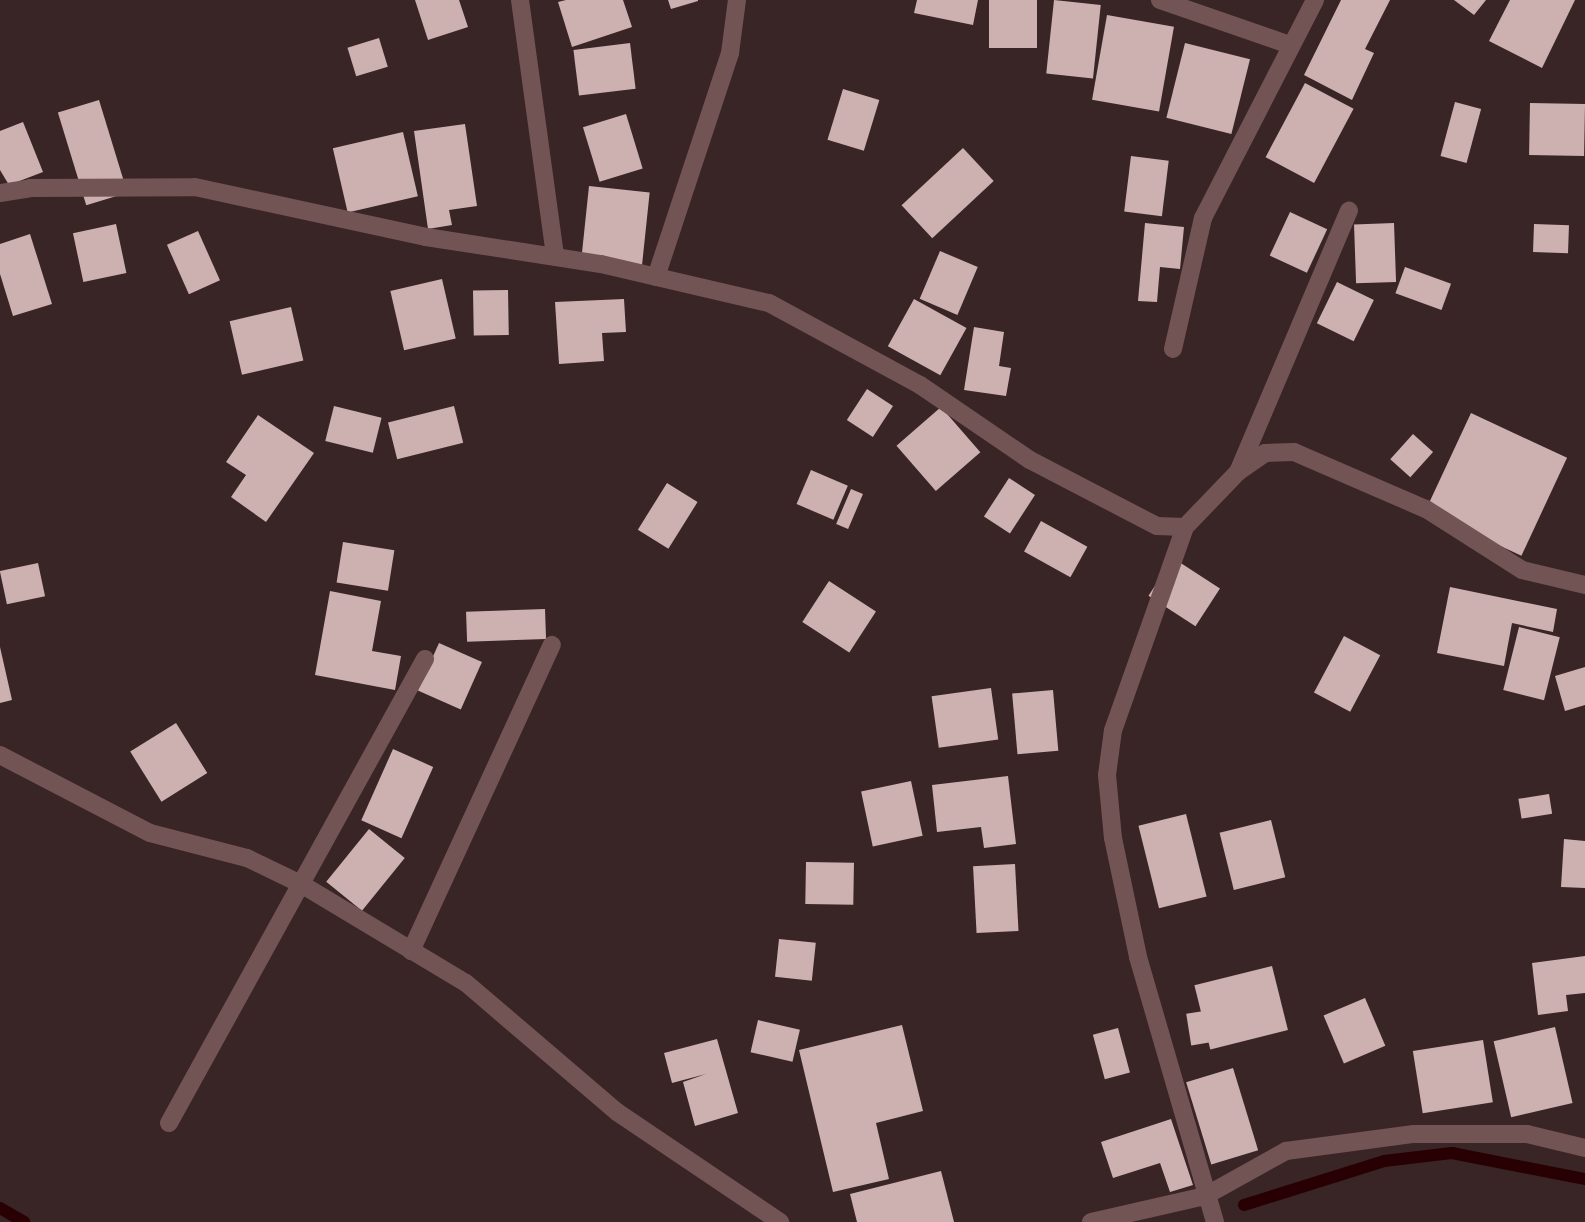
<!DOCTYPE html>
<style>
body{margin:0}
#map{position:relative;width:1585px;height:1222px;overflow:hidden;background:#392525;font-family:"Titillium Web",sans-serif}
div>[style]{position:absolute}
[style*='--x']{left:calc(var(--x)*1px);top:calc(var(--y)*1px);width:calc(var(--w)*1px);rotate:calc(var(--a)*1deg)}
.stream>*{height:12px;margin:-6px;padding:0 6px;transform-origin:6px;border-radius:6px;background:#280004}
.building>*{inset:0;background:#cdb1b1;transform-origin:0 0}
.street>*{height:18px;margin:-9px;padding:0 9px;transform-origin:9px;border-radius:9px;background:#735455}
span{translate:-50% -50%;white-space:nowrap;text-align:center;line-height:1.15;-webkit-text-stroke:7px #1a1111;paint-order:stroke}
</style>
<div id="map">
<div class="stream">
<i style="--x:1244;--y:1205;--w:147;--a:-17.4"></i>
<i style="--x:1384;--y:1161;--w:68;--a:-6.7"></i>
<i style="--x:1452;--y:1153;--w:136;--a:11.1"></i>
<i style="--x:0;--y:1208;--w:28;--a:30"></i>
</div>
<div class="building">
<i style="clip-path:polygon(415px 0,459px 0,468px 27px,428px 40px)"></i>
<i style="clip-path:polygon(566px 0,623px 0,632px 27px,572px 47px,558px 2px)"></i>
<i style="clip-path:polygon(668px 0,698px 0,698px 1px,671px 9px)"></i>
<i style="clip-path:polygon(917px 0,978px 0,973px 25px,914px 13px)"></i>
<i style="left:989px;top:0;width:48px;height:48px"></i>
<i style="left:1054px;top:0;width:47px;height:74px;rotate:6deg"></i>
<i style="clip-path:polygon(1341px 0,1390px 0,1365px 49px,1374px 53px,1352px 100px,1304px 75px)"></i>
<i style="clip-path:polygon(1454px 0,1486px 0,1474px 15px)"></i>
<i style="clip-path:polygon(1510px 0,1575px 0,1542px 68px,1489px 41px)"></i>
<i style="left:1107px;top:15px;width:68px;height:86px;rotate:10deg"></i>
<i style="left:379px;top:38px;width:30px;height:33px;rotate:73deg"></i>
<i style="left:630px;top:43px;width:46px;height:57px;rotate:83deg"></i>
<i style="left:1185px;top:43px;width:67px;height:77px;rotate:14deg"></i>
<i style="left:1305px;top:83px;width:55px;height:84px;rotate:28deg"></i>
<i style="left:843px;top:89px;width:38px;height:53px;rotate:17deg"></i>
<i style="left:99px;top:100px;width:97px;height:43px;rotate:73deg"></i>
<i style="left:1455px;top:102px;width:27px;height:56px;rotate:15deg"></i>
<i style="left:1530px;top:103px;width:55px;height:52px;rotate:1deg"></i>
<i style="left:626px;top:114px;width:57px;height:45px;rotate:73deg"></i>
<i style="clip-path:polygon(23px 122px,43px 172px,9px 185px,0 170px,0 131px)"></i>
<i style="clip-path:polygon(465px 124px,477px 206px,449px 210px,452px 225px,428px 229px,414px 131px)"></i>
<i style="left:403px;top:132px;width:66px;height:72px;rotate:77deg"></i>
<i style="left:963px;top:148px;width:45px;height:84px;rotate:47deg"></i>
<i style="left:1131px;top:156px;width:38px;height:56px;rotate:7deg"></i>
<i style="left:589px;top:186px;width:61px;height:73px;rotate:6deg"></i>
<i style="left:1290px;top:212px;width:41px;height:48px;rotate:25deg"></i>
<i style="clip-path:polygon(1145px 223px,1184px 227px,1180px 269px,1160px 267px,1157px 302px,1138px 301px)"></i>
<i style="left:1394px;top:223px;width:59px;height:40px;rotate:88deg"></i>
<i style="left:116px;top:224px;width:50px;height:44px;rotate:78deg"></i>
<i style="left:1534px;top:224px;width:35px;height:28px;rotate:2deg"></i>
<i style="left:198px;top:231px;width:54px;height:34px;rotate:66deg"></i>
<i style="clip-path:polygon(30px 234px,52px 304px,13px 316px,0 274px,0 244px)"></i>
<i style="left:940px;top:251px;width:41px;height:52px;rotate:23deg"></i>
<i style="left:1405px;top:267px;width:49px;height:28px;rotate:20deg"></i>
<i style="left:442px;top:279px;width:61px;height:53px;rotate:77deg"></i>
<i style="left:1337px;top:282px;width:41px;height:46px;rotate:26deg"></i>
<i style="left:508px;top:290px;width:45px;height:35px;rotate:89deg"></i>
<i style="clip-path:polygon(624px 299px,626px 332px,602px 333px,604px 361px,559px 364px,555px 302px)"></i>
<i style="left:914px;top:299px;width:60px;height:54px;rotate:29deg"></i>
<i style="left:291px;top:307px;width:55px;height:63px;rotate:77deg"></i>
<i style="clip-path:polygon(974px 327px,1004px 332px,999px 366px,1011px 368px,1006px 396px,964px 390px)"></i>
<i style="left:867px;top:389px;width:31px;height:37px;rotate:33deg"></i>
<i style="left:334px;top:406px;width:49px;height:36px;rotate:14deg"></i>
<i style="left:454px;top:406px;width:38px;height:68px;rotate:76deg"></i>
<i style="left:941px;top:407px;width:60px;height:59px;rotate:49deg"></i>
<i style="left:1471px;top:413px;width:106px;height:108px;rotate:25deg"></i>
<i style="clip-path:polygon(258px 415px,314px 453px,266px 522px,231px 497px,246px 475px,226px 462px)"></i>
<i style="left:1413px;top:434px;width:27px;height:34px;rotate:42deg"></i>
<i style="left:811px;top:470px;width:40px;height:37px;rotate:23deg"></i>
<i style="left:1009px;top:478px;width:31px;height:46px;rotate:33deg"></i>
<i style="left:667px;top:483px;width:36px;height:55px;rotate:32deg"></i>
<i style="left:851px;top:489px;width:13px;height:38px;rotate:23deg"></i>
<i style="left:1041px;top:521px;width:53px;height:35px;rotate:29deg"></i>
<i style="left:343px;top:542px;width:52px;height:41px;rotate:9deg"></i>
<i style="left:1173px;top:558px;width:56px;height:45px;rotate:33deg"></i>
<i style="left:38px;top:563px;width:34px;height:39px;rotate:78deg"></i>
<i style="left:829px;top:581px;width:56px;height:49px;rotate:33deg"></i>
<i style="clip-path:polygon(1450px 587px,1557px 609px,1553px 632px,1512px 623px,1504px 666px,1437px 653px)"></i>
<i style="clip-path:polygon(330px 591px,381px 601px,372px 651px,401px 656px,395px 690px,315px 675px)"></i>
<i style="left:545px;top:609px;width:30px;height:79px;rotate:88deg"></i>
<i style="left:1519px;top:627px;width:42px;height:65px;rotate:14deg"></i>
<i style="left:1344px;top:636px;width:41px;height:64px;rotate:28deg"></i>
<i style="left:439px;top:643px;width:47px;height:52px;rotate:24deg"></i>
<i style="clip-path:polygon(0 647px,12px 700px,0 703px)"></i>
<i style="clip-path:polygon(1585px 667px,1585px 705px,1565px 711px,1555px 676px)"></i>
<i style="left:991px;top:688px;width:52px;height:60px;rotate:82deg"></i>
<i style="left:1053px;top:690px;width:61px;height:41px;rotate:85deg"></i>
<i style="left:176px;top:723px;width:59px;height:54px;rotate:58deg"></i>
<i style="left:393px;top:749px;width:44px;height:78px;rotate:24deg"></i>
<i style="clip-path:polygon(1008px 776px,1016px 844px,984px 848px,981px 827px,937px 832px,932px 785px)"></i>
<i style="left:911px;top:781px;width:56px;height:51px;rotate:78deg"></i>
<i style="left:1549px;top:794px;width:20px;height:31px;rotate:81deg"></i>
<i style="left:1186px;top:814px;width:85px;height:49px;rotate:76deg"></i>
<i style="left:1271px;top:820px;width:59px;height:53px;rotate:76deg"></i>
<i style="left:369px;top:829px;width:46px;height:68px;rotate:39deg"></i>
<i style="clip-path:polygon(1564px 839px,1585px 841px,1585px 888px,1561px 887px)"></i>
<i style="left:806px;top:862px;width:48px;height:42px;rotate:1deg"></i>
<i style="left:1015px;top:864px;width:67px;height:42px;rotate:87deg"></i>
<i style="left:779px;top:939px;width:37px;height:38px;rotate:6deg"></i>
<i style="clip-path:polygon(1585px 956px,1585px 993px,1566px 995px,1568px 1011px,1538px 1015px,1532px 963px)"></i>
<i style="left:1272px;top:966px;width:66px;height:80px;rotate:76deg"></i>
<i style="left:1365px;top:998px;width:52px;height:45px;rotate:67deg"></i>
<i style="left:1204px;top:1011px;width:32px;height:18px;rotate:81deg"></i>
<i style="left:758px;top:1020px;width:43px;height:33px;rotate:13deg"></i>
<i style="clip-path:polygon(902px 1025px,923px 1111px,876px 1123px,889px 1179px,833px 1192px,799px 1050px)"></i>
<i style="left:1555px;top:1027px;width:78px;height:63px;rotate:77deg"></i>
<i style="left:1118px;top:1028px;width:46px;height:26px;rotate:75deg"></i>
<i style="clip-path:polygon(717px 1039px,738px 1113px,695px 1126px,683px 1082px,706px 1074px,672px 1083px,664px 1053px)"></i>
<i style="left:1483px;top:1040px;width:63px;height:71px;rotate:81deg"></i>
<i style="left:1233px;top:1068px;width:86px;height:49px;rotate:73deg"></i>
<i style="clip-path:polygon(1171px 1119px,1193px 1185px,1170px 1192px,1160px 1163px,1113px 1178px,1101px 1142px)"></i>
<i style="clip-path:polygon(941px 1171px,954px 1222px,857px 1222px,850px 1194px)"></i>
</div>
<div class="street">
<i style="--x:520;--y:0;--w:259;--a:82.2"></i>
<i style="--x:1160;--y:0;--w:138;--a:19.1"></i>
<i style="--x:0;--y:193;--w:30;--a:-9"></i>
<i style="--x:30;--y:188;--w:165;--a:-0.3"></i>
<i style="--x:195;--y:187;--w:236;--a:12.2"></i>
<i style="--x:426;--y:237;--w:177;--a:8.8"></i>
<i style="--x:601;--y:264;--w:172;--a:13.1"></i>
<i style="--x:769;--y:303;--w:172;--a:28.5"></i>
<i style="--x:920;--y:385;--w:133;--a:34.3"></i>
<i style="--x:1030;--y:460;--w:143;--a:27.5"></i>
<i style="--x:1157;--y:526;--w:28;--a:2"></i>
<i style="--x:1185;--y:527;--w:76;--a:-46.1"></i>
<i style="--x:1238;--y:472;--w:33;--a:-35"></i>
<i style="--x:1265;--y:453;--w:29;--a:-2"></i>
<i style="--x:1294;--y:452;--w:144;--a:23.4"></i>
<i style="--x:1426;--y:509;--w:114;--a:32.4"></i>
<i style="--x:1522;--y:570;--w:65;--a:13.4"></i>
<i style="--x:656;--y:277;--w:236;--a:-71.7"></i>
<i style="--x:730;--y:53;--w:53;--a:-82.5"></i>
<i style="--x:1173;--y:349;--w:134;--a:-77.1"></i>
<i style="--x:1203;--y:218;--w:245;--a:-62.8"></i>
<i style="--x:1238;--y:472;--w:284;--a:-67"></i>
<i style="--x:1185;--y:527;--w:215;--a:109.5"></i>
<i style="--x:1113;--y:730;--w:45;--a:97.6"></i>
<i style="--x:1107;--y:775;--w:63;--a:84.6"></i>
<i style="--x:1113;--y:838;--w:122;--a:78.1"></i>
<i style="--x:1138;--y:957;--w:276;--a:73.8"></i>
<i style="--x:0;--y:755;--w:169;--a:27.5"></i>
<i style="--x:150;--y:833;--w:100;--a:14.5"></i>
<i style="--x:247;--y:858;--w:60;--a:25.7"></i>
<i style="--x:301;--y:884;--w:192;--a:31"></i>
<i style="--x:466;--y:983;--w:199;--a:40.5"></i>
<i style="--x:617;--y:1112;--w:197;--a:34"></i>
<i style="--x:411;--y:951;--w:337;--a:-65.3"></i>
<i style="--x:169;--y:1123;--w:530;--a:-61.11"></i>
<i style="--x:1091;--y:1222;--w:117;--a:-12.8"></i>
<i style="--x:1205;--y:1196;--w:93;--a:-29.1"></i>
<i style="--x:1286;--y:1151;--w:129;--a:-7.6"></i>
<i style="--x:1414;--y:1134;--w:113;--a:0"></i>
<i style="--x:1527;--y:1134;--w:60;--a:13.6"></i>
</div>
</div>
